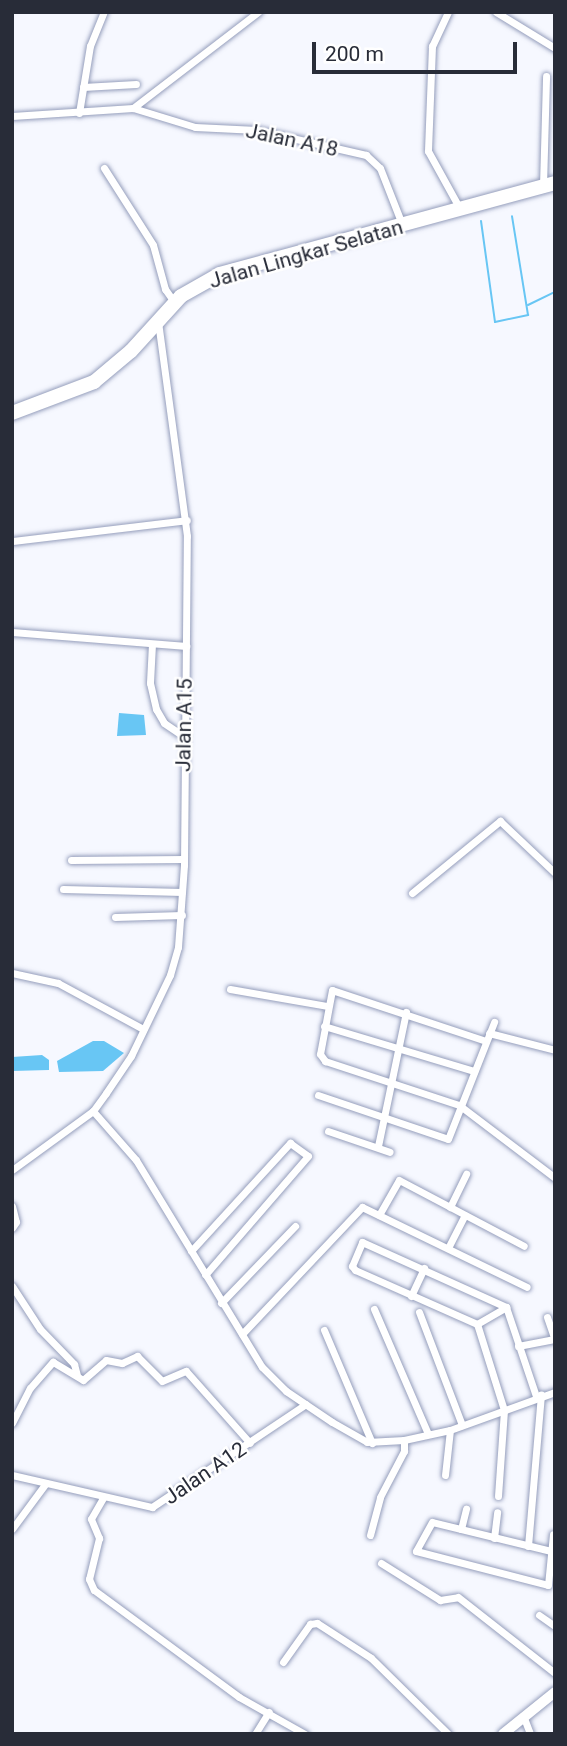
<!DOCTYPE html>
<style>
body{margin:0}
#map{position:relative;width:567px;height:1746px;overflow:hidden;background:#f6f8ff;font-family:Roboto,sans-serif}
div>[style]{position:absolute}
[style*='--x']{left:calc(var(--x)*1px);top:calc(var(--y)*1px);width:calc(var(--w)*1px);rotate:calc(var(--a)*1deg)}
.water>*{inset:0;background:#68c6f4}
.stream>*{height:2px;margin:-1px;padding:0 1px;transform-origin:1px;border-radius:1px;background:#68c6f4}
.roads{filter:drop-shadow(0 0 2px #959ebc) drop-shadow(0 0 2px #959ebc)}
.street>*{height:7px;margin:-3.5px;padding:0 3.5px;transform-origin:3.5px;border-radius:3.5px;background:#fff}
.secondary>*{height:10px;margin:-5px;padding:0 5px;transform-origin:5px;border-radius:5px;background:#fff}
.highway>*{height:14px;margin:-7px;padding:0 7px;transform-origin:7px;border-radius:7px;background:#fff}
span{translate:-50% -50%;white-space:nowrap;text-align:center;line-height:1.15;-webkit-text-stroke:5px #fff;paint-order:stroke}
.street-label{font-size:21px;color:#282c38}
.frame{position:absolute;inset:0;border:14px solid #282c38;pointer-events:none}
.scale{position:absolute;left:312px;top:42px;width:205px;height:32px;box-sizing:border-box;border:4px solid #282c38;border-top:0;padding-left:9px;font-size:21px;line-height:24px;white-space:nowrap;color:#282c38;-webkit-text-stroke:5px #fff;paint-order:stroke}
</style>
<div id="map">
<div class="water">
<i style="clip-path:polygon(119px 713px,144px 715px,146px 735px,117px 736px)"></i>
<i style="clip-path:polygon(93px 1041px,104px 1041px,124px 1053px,103px 1071px,59px 1072px,57px 1061px)"></i>
<i style="clip-path:polygon(42px 1055px,49px 1060px,49px 1070px,12px 1071px,12px 1057px)"></i>
</div>
<div class="stream">
<i style="--x:481;--y:221;--w:102;--a:82.1"></i>
<i style="--x:495;--y:322;--w:34;--a:-12"></i>
<i style="--x:528;--y:315;--w:100;--a:-99.2"></i>
<i style="--x:528;--y:305;--w:30;--a:-26"></i>
</div>
<div class="roads">
<div class="street">
<i style="--x:448;--y:12;--w:38;--a:115"></i>
<i style="--x:432;--y:46;--w:105;--a:92.2"></i>
<i style="--x:428;--y:151;--w:66;--a:61.1"></i>
<i style="--x:496;--y:12;--w:69;--a:31.4"></i>
<i style="--x:83;--y:87;--w:53;--a:-3.2"></i>
<i style="--x:133;--y:108;--w:158;--a:-37.5"></i>
<i style="--x:79;--y:113;--w:68;--a:-80.7"></i>
<i style="--x:90;--y:46;--w:37;--a:-68"></i>
<i style="--x:12;--y:116;--w:121;--a:-3.8"></i>
<i style="--x:133;--y:108;--w:65;--a:17"></i>
<i style="--x:195;--y:127;--w:62;--a:2.8"></i>
<i style="--x:257;--y:130;--w:112;--a:12.9"></i>
<i style="--x:366;--y:155;--w:19;--a:43"></i>
<i style="--x:380;--y:168;--w:60;--a:68.6"></i>
<i style="--x:104;--y:168;--w:91;--a:57.5"></i>
<i style="--x:153;--y:245;--w:46;--a:74.7"></i>
<i style="--x:165;--y:289;--w:16;--a:55"></i>
<i style="--x:543;--y:186;--w:110;--a:-88.4"></i>
<i style="--x:12;--y:541;--w:176;--a:-6.8"></i>
<i style="--x:12;--y:632;--w:175;--a:4.6"></i>
<i style="--x:152;--y:644;--w:39;--a:93"></i>
<i style="--x:150;--y:683;--w:27;--a:77"></i>
<i style="--x:156;--y:709;--w:16;--a:60"></i>
<i style="--x:164;--y:723;--w:25;--a:34"></i>
<i style="--x:71;--y:860;--w:113;--a:-0.5"></i>
<i style="--x:63;--y:889;--w:119;--a:1.4"></i>
<i style="--x:412;--y:893;--w:114;--a:-39.3"></i>
<i style="--x:500;--y:821;--w:76;--a:43.4"></i>
<i style="--x:115;--y:917;--w:67;--a:-1.7"></i>
<i style="--x:12;--y:973;--w:47;--a:12.3"></i>
<i style="--x:58;--y:983;--w:97;--a:28.4"></i>
<i style="--x:230;--y:989;--w:98;--a:9.9"></i>
<i style="--x:324;--y:1026;--w:157;--a:16.7"></i>
<i style="--x:489;--y:1033;--w:68;--a:14.4"></i>
<i style="--x:486;--y:1041;--w:162;--a:-161.7"></i>
<i style="--x:332;--y:990;--w:65;--a:100.6"></i>
<i style="--x:320;--y:1054;--w:9;--a:54"></i>
<i style="--x:325;--y:1061;--w:141;--a:18.2"></i>
<i style="--x:459;--y:1105;--w:121;--a:37.2"></i>
<i style="--x:318;--y:1095;--w:137;--a:18.7"></i>
<i style="--x:448;--y:1139;--w:126;--a:-68.5"></i>
<i style="--x:93;--y:1111;--w:65;--a:48.7"></i>
<i style="--x:136;--y:1160;--w:242;--a:58.7"></i>
<i style="--x:262;--y:1367;--w:34;--a:45"></i>
<i style="--x:286;--y:1391;--w:55;--a:34"></i>
<i style="--x:332;--y:1422;--w:40;--a:29.7"></i>
<i style="--x:367;--y:1442;--w:37;--a:-3"></i>
<i style="--x:404;--y:1440;--w:47;--a:-12.3"></i>
<i style="--x:450;--y:1430;--w:112;--a:-19.9"></i>
<i style="--x:328;--y:1131;--w:65;--a:18.7"></i>
<i style="--x:378;--y:1146;--w:137;--a:-78.2"></i>
<i style="--x:12;--y:1170;--w:100;--a:-36.1"></i>
<i style="--x:93;--y:1111;--w:22;--a:-54"></i>
<i style="--x:106;--y:1093;--w:45;--a:-56"></i>
<i style="--x:131;--y:1056;--w:90;--a:-64.3"></i>
<i style="--x:170;--y:975;--w:29;--a:-74"></i>
<i style="--x:178;--y:947;--w:82;--a:-85.8"></i>
<i style="--x:184;--y:865;--w:329;--a:-89.5"></i>
<i style="--x:187;--y:536;--w:216;--a:-97.7"></i>
<i style="--x:12;--y:1206;--w:16;--a:76"></i>
<i style="--x:16;--y:1222;--w:7;--a:124"></i>
<i style="--x:450;--y:1207;--w:37;--a:-64"></i>
<i style="--x:379;--y:1215;--w:40;--a:-60.3"></i>
<i style="--x:399;--y:1180;--w:141;--a:27.8"></i>
<i style="--x:448;--y:1248;--w:37;--a:-63"></i>
<i style="--x:191;--y:1251;--w:147;--a:-47.5"></i>
<i style="--x:290;--y:1143;--w:22;--a:36"></i>
<i style="--x:308;--y:1156;--w:157;--a:130.9"></i>
<i style="--x:12;--y:1286;--w:51;--a:56.9"></i>
<i style="--x:40;--y:1329;--w:49;--a:45.8"></i>
<i style="--x:74;--y:1364;--w:11;--a:75"></i>
<i style="--x:411;--y:1296;--w:31;--a:-65"></i>
<i style="--x:221;--y:1303;--w:107;--a:-46.1"></i>
<i style="--x:374;--y:1309;--w:136;--a:66.6"></i>
<i style="--x:419;--y:1312;--w:121;--a:69.2"></i>
<i style="--x:547;--y:1317;--w:24;--a:71"></i>
<i style="--x:477;--y:1324;--w:34;--a:-30"></i>
<i style="--x:324;--y:1330;--w:123;--a:67"></i>
<i style="--x:242;--y:1334;--w:175;--a:-46.6"></i>
<i style="--x:362;--y:1207;--w:183;--a:25.9"></i>
<i style="--x:518;--y:1346;--w:37;--a:-11"></i>
<i style="--x:12;--y:1423;--w:39;--a:-63"></i>
<i style="--x:30;--y:1388;--w:35;--a:-49"></i>
<i style="--x:53;--y:1362;--w:35;--a:31"></i>
<i style="--x:83;--y:1380;--w:30;--a:-41"></i>
<i style="--x:106;--y:1360;--w:16;--a:11"></i>
<i style="--x:122;--y:1363;--w:17;--a:-25"></i>
<i style="--x:137;--y:1356;--w:35;--a:45"></i>
<i style="--x:162;--y:1381;--w:26;--a:-23"></i>
<i style="--x:186;--y:1371;--w:96;--a:48.4"></i>
<i style="--x:12;--y:1475;--w:144;--a:12.9"></i>
<i style="--x:152;--y:1507;--w:185;--a:-33.8"></i>
<i style="--x:445;--y:1475;--w:45;--a:-83.7"></i>
<i style="--x:498;--y:1496;--w:86;--a:-86"></i>
<i style="--x:504;--y:1410;--w:90;--a:-107.4"></i>
<i style="--x:477;--y:1324;--w:133;--a:-156.1"></i>
<i style="--x:355;--y:1270;--w:5;--a:-127"></i>
<i style="--x:352;--y:1266;--w:26;--a:-67"></i>
<i style="--x:362;--y:1242;--w:158;--a:24.3"></i>
<i style="--x:506;--y:1307;--w:94;--a:71.4"></i>
<i style="--x:103;--y:1498;--w:24;--a:120"></i>
<i style="--x:91;--y:1519;--w:21;--a:67"></i>
<i style="--x:99;--y:1538;--w:42;--a:103.7"></i>
<i style="--x:89;--y:1579;--w:12;--a:66"></i>
<i style="--x:94;--y:1590;--w:180;--a:36.4"></i>
<i style="--x:239;--y:1697;--w:76;--a:29.3"></i>
<i style="--x:12;--y:1529;--w:57;--a:-53.5"></i>
<i style="--x:461;--y:1529;--w:21;--a:-76"></i>
<i style="--x:370;--y:1535;--w:39;--a:-75"></i>
<i style="--x:380;--y:1497;--w:52;--a:-62.4"></i>
<i style="--x:404;--y:1451;--w:11;--a:-90"></i>
<i style="--x:494;--y:1538;--w:26;--a:-83"></i>
<i style="--x:528;--y:1546;--w:152;--a:-85.1"></i>
<i style="--x:551;--y:1551;--w:122;--a:-166.3"></i>
<i style="--x:432;--y:1522;--w:33;--a:119"></i>
<i style="--x:416;--y:1551;--w:136;--a:14.4"></i>
<i style="--x:548;--y:1585;--w:51;--a:-84.4"></i>
<i style="--x:381;--y:1563;--w:70;--a:32.1"></i>
<i style="--x:440;--y:1600;--w:18;--a:-9"></i>
<i style="--x:458;--y:1597;--w:123;--a:38.1"></i>
<i style="--x:539;--y:1615;--w:19;--a:35"></i>
<i style="--x:283;--y:1662;--w:47;--a:-54.6"></i>
<i style="--x:310;--y:1624;--w:7;--a:-8"></i>
<i style="--x:317;--y:1623;--w:64;--a:32.9"></i>
<i style="--x:371;--y:1658;--w:108;--a:44.6"></i>
<i style="--x:524;--y:1718;--w:17;--a:69"></i>
<i style="--x:255;--y:1734;--w:26;--a:-58"></i>
</div>
<div class="secondary">
<i style="--x:503;--y:1734;--w:67;--a:-38.9"></i>
</div>
<div class="highway">
<i style="--x:12;--y:413;--w:88;--a:-20.7"></i>
<i style="--x:94;--y:382;--w:48;--a:-40"></i>
<i style="--x:131;--y:351;--w:74;--a:-47.7"></i>
<i style="--x:181;--y:296;--w:45;--a:-29.4"></i>
<i style="--x:220;--y:274;--w:347;--a:-15.2"></i>
</div>
</div>
<div class="street-label">
<span style="left:292px;top:140px;rotate:12deg">Jalan A18</span>
<span style="left:306px;top:254px;rotate:-16deg">Jalan Lingkar Selatan</span>
<span style="left:184px;top:725px;rotate:-89deg">Jalan A15</span>
<span style="left:205px;top:1473px;rotate:-34deg">Jalan A12</span>
</div>
<div class="frame"></div>
<div class="scale">200 m</div>
</div>
